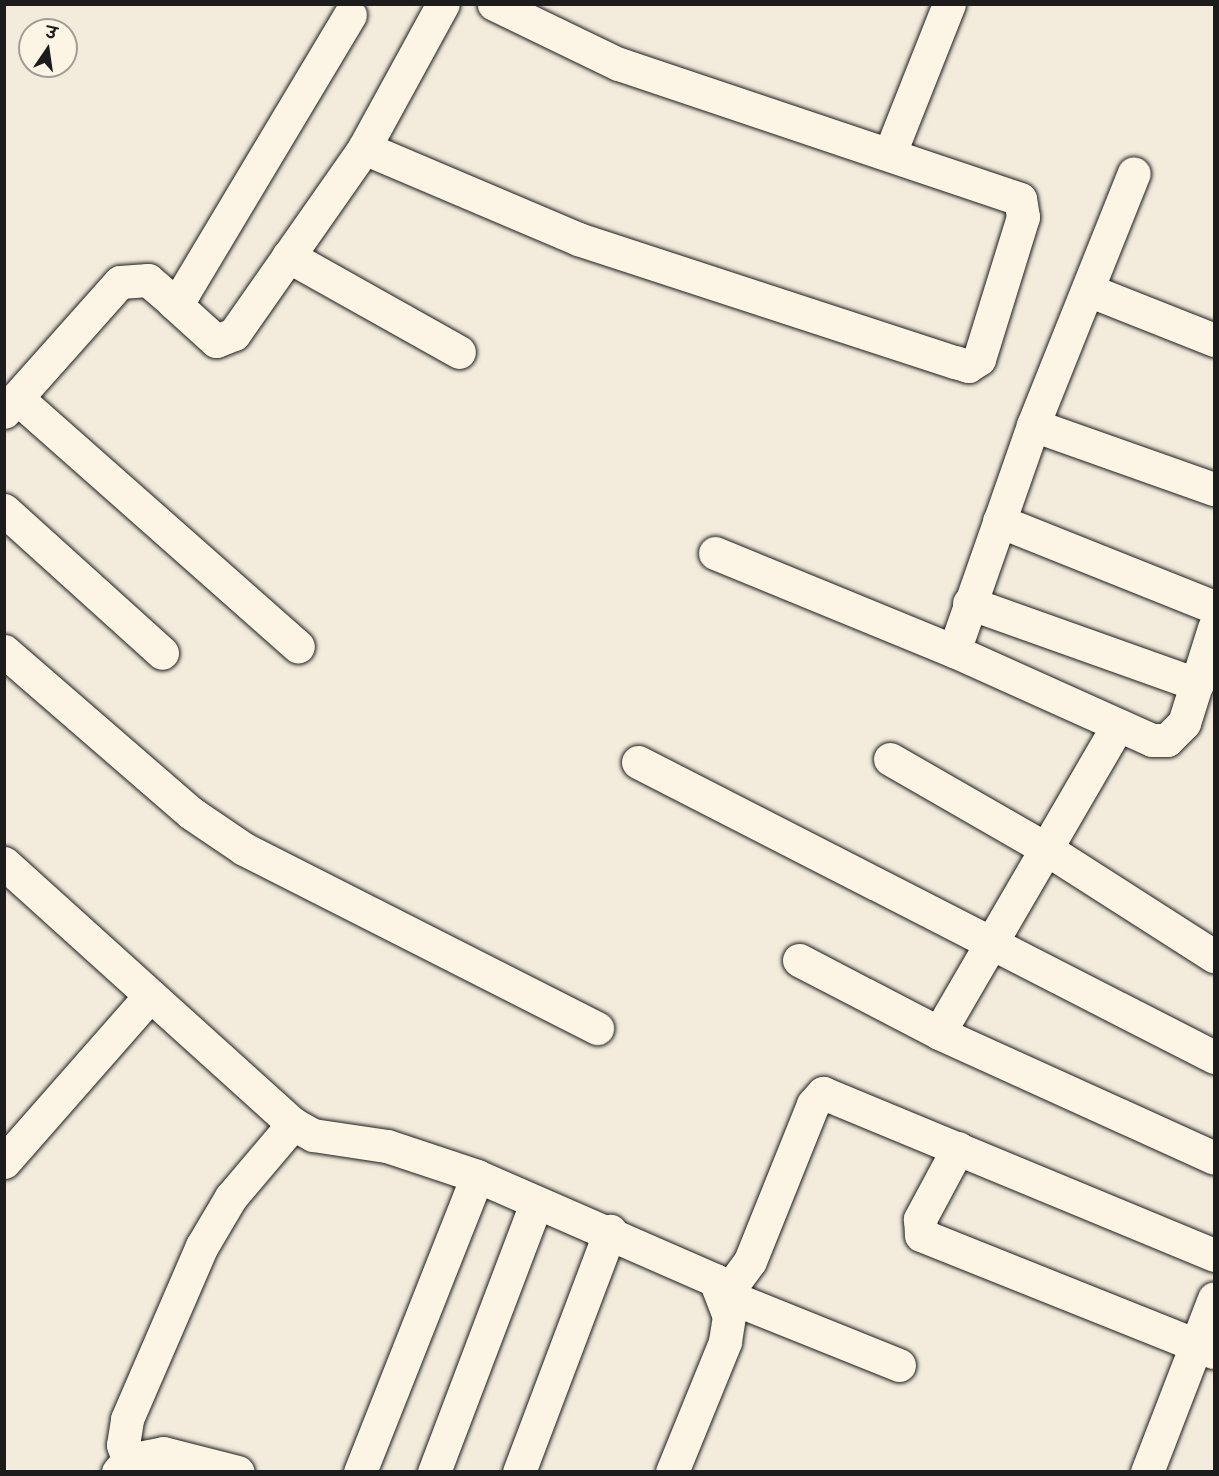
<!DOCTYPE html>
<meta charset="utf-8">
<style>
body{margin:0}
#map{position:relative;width:1219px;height:1476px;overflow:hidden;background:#f3ecdd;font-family:"Patrick Hand","Playpen Sans Deva",sans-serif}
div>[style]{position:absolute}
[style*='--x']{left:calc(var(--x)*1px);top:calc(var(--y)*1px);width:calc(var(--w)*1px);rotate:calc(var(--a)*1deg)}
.roads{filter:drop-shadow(0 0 2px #1c1c1c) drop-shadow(0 0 2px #1c1c1c)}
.minor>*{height:33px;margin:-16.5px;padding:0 16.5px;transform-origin:16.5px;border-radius:16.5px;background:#fcf5e5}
span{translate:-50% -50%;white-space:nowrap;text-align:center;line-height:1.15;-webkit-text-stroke:5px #fcf5e5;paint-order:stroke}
.frame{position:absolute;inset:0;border:6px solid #1c1c1c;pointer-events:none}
.north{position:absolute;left:18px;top:18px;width:60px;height:60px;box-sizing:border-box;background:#fcf5e5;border:2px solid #a29e95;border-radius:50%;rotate:13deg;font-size:16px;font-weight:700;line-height:24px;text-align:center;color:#1c1c1c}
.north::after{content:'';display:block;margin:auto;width:21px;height:27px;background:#1c1c1c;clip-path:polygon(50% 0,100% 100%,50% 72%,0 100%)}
</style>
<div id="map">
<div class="roads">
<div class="minor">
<i style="--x:364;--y:148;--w:233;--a:23"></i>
<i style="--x:578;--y:239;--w:397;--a:18.1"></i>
<i style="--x:955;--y:362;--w:14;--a:17"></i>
<i style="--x:968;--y:366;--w:13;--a:-32"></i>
<i style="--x:979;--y:359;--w:149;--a:-72.8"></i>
<i style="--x:1023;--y:217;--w:18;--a:-99"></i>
<i style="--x:1020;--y:199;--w:424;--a:-161.4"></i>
<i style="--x:618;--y:64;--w:138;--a:-154.2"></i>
<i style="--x:890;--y:153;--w:160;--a:-68.4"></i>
<i style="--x:288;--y:256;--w:196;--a:29.3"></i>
<i style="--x:1088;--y:290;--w:136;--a:21.6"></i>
<i style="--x:173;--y:302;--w:58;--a:42.2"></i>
<i style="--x:216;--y:341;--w:19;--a:-21"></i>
<i style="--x:234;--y:334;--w:227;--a:-55"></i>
<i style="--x:364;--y:148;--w:164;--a:-61.3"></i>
<i style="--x:17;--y:398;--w:375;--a:41.5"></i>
<i style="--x:4;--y:412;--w:174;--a:-48.3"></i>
<i style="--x:120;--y:282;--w:28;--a:-4"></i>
<i style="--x:148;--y:280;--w:33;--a:41"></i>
<i style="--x:173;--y:302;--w:15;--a:-42"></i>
<i style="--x:184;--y:292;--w:323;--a:-59.1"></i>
<i style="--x:1033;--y:425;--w:192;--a:19.5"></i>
<i style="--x:4;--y:510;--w:213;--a:42.1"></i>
<i style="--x:999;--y:521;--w:232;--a:21.8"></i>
<i style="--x:715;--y:553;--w:258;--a:22.3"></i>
<i style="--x:954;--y:651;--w:217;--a:24.2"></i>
<i style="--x:1152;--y:740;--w:15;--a:0"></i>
<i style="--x:1167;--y:740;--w:24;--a:-45"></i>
<i style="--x:1184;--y:723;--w:100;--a:-72.5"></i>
<i style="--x:969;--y:603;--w:242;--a:19.6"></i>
<i style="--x:4;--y:651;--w:247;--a:40.9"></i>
<i style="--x:191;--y:813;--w:64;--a:34.2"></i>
<i style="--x:244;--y:849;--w:396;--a:26.9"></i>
<i style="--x:954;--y:651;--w:239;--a:-70.7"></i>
<i style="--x:1033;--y:425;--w:271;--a:-68.2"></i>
<i style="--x:1118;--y:725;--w:356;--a:120.2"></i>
<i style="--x:939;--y:1033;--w:302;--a:24.4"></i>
<i style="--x:890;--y:759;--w:179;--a:29.9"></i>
<i style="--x:1045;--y:848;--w:201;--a:32.6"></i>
<i style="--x:638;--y:762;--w:647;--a:27.12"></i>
<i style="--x:4;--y:863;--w:389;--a:42.1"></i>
<i style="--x:293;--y:1124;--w:23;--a:29"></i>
<i style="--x:313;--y:1135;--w:75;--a:8.5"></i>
<i style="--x:387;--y:1146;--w:95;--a:18.4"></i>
<i style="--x:477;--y:1176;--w:260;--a:23.6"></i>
<i style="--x:715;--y:1280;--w:39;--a:69"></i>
<i style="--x:729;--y:1316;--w:26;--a:99"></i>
<i style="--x:725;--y:1342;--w:140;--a:112.2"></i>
<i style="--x:799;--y:960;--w:158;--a:27.5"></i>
<i style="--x:958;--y:1148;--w:81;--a:118.2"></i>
<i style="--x:920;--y:1219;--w:16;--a:86"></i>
<i style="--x:921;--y:1235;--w:315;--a:21.8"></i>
<i style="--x:4;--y:1162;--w:221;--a:-48.7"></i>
<i style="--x:899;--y:1365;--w:188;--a:-158.1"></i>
<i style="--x:725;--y:1295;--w:42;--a:-53.7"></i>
<i style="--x:750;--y:1261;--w:169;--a:-68.1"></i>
<i style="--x:813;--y:1104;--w:15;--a:-48"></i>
<i style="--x:823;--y:1093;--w:423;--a:22.5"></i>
<i style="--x:128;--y:1460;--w:16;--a:-108"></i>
<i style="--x:123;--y:1445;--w:26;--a:-81"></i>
<i style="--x:127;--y:1419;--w:189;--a:-66.6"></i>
<i style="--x:202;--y:1246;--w:57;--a:-59.4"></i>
<i style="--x:231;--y:1197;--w:96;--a:-49.7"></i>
<i style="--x:118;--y:1472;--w:16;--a:-50"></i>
<i style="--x:128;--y:1460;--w:36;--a:-11"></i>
<i style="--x:163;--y:1453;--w:77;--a:14.2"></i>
<i style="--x:360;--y:1472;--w:318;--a:-68.4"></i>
<i style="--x:434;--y:1472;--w:287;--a:-69.2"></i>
<i style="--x:519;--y:1472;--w:258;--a:-69.3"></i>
<i style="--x:1147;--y:1472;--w:186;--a:-68.9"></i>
</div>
</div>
<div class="frame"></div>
<div class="north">उ</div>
</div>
